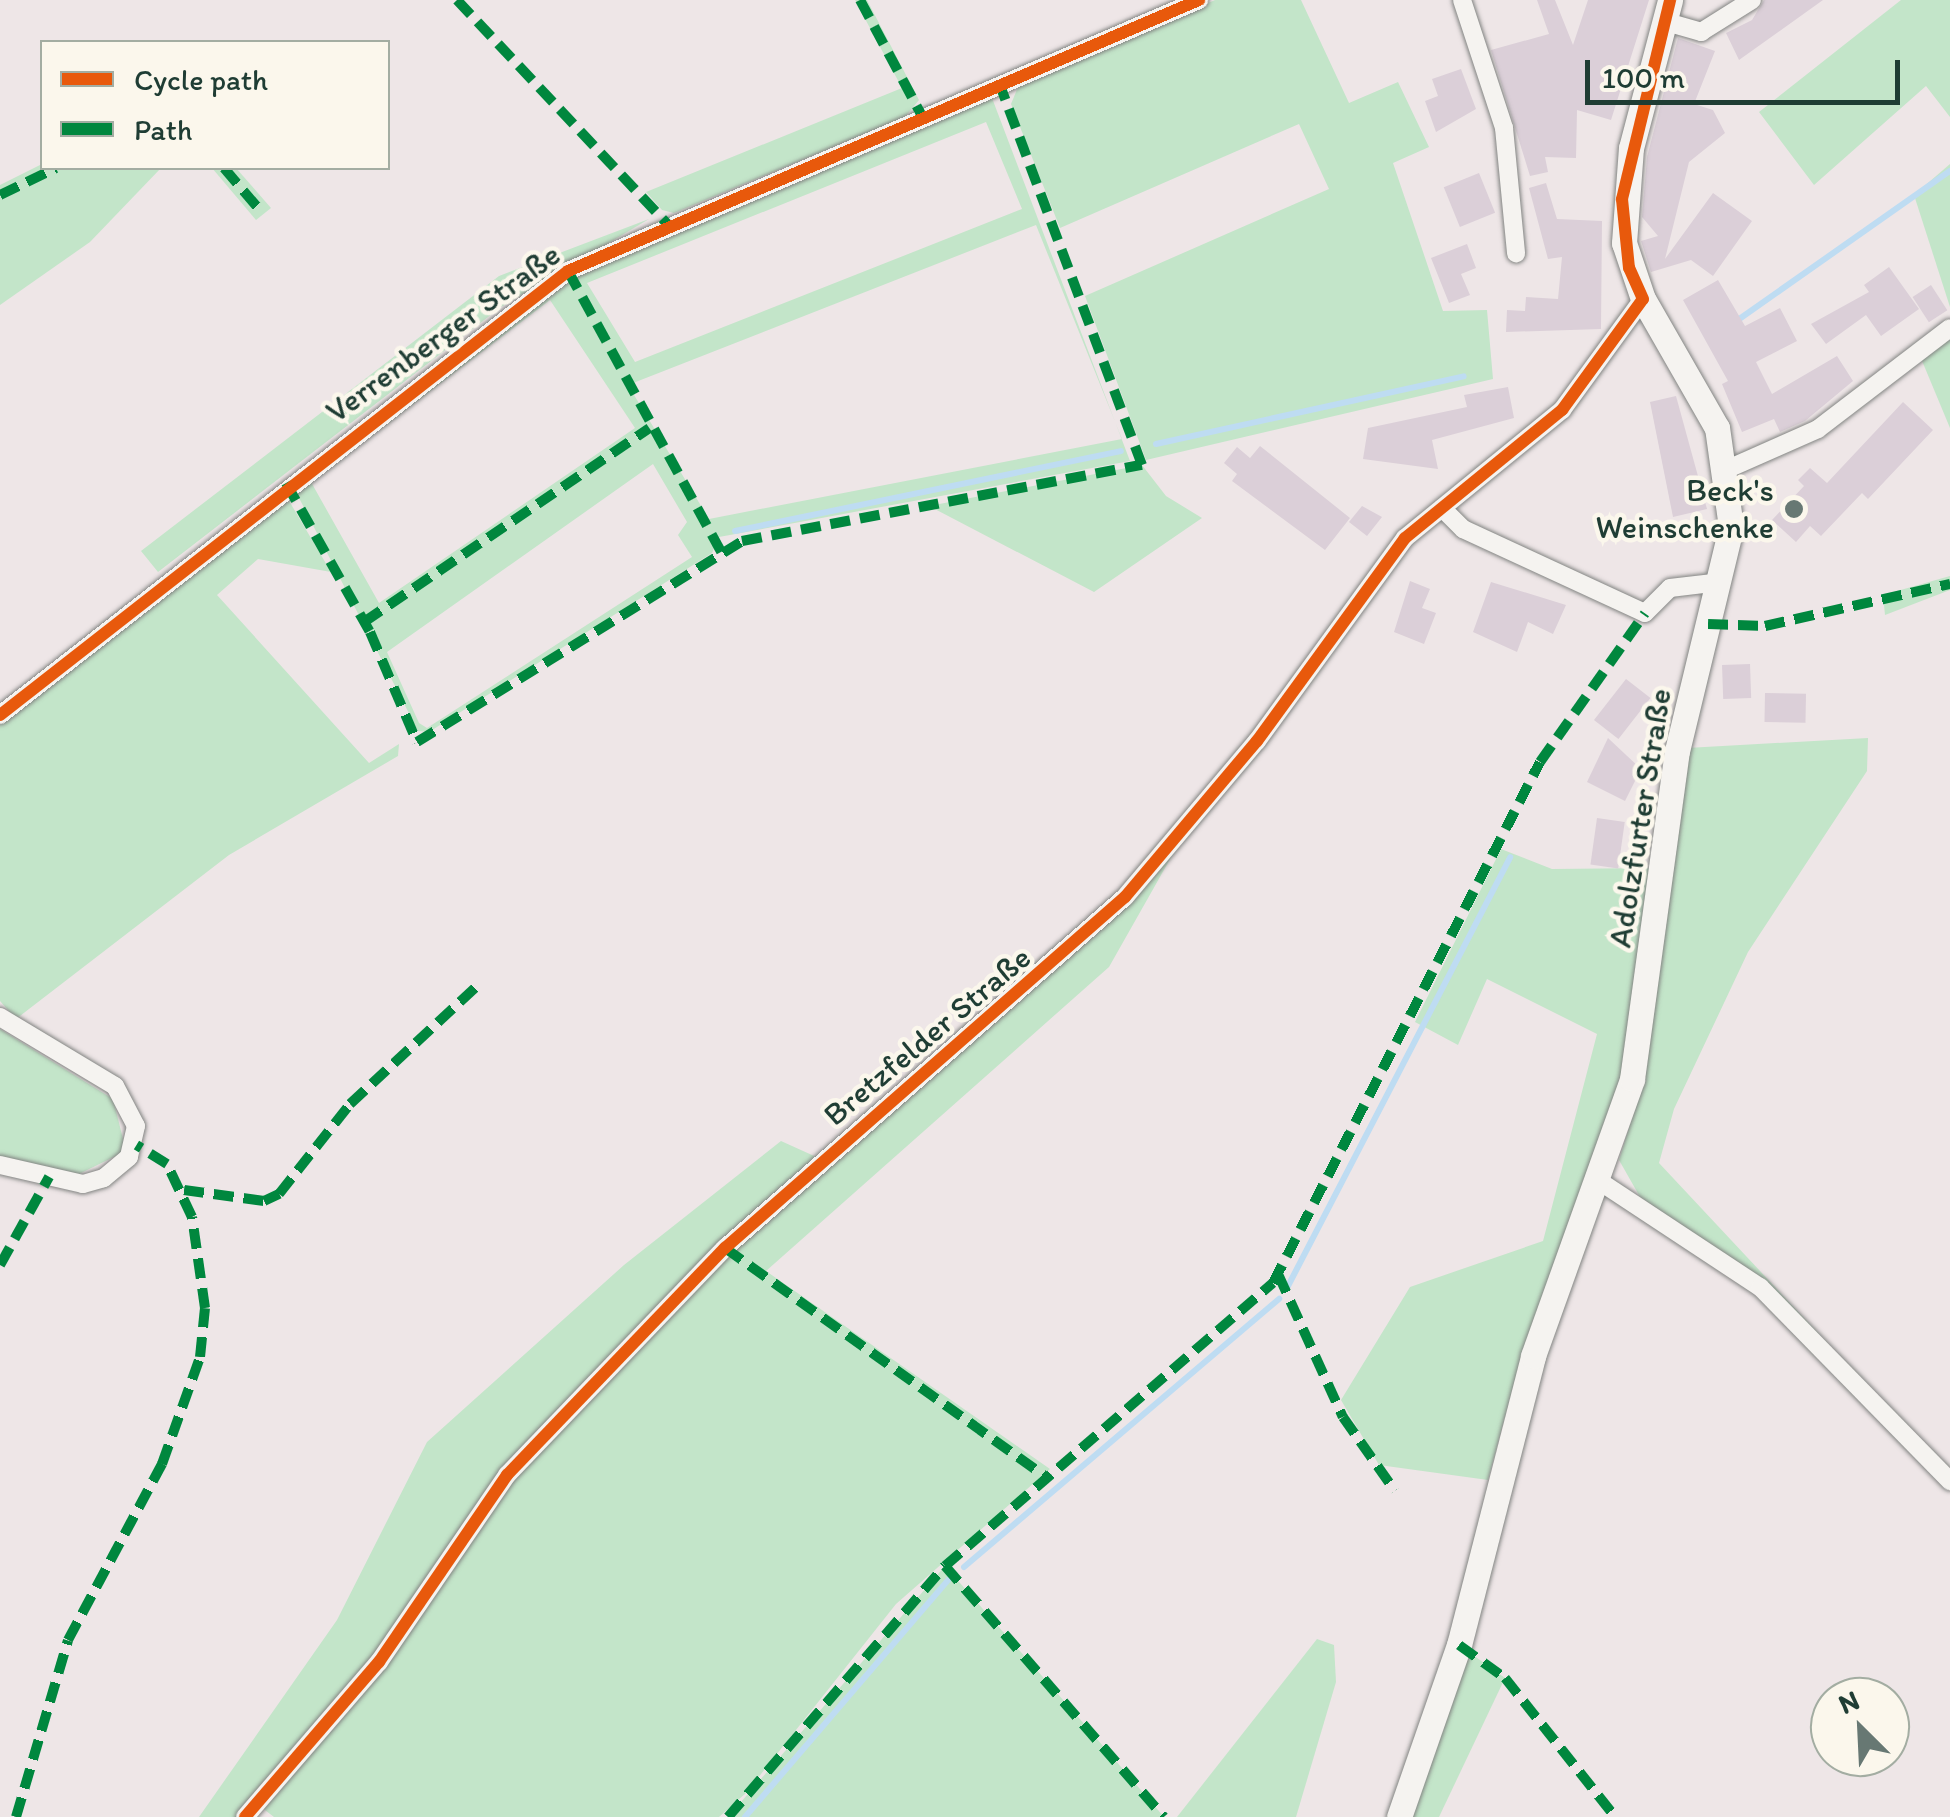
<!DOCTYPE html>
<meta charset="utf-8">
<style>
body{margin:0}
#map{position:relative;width:1950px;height:1817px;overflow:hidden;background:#eee6e7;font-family:Itim,sans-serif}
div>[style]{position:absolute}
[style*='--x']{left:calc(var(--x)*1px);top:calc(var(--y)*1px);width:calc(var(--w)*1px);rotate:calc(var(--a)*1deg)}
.green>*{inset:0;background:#c3e5c9}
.stream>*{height:6px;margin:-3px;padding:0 3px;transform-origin:3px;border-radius:3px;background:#bedcf2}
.building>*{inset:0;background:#dbcfd8;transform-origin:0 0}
.roads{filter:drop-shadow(0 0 2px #828482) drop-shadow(0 0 2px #828482)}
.street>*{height:18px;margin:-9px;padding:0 9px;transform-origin:9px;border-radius:9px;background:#f5f3f0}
.secondary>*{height:25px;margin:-12.5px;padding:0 12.5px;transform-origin:12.5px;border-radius:12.5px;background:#f5f3f0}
.quiet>*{height:10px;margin-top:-5px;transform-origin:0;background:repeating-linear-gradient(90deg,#00873e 0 20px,transparent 0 30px)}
.cycleway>*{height:12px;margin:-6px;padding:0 6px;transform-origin:6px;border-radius:6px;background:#e8590c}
.dots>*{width:28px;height:28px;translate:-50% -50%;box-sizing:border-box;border:5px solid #fbf7ec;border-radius:50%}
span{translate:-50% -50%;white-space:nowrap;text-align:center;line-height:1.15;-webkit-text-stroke:9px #fbf7ec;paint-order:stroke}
.street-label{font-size:32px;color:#1f3d34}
.poi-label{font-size:32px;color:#1f3d34}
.right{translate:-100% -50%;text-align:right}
.legend{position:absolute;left:40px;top:40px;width:350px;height:130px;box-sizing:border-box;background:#fbf7ec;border:2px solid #a3ada2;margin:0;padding:12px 18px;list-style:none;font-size:30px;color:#1f3d34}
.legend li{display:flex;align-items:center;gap:20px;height:50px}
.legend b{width:50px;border:2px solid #a3ada2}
.north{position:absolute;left:1810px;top:1677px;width:100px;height:100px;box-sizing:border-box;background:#fbf7ec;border:2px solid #a3ada2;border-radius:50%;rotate:336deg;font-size:28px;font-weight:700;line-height:40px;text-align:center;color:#1f3d34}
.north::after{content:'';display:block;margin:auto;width:35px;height:45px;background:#677873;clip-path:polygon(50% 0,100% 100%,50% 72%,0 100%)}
.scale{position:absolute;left:1585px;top:60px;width:315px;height:45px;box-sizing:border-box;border:5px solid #1f3d34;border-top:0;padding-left:12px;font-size:30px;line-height:35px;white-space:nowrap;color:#1f3d34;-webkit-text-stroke:8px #fbf7ec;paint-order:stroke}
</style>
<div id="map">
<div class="green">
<i style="clip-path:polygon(855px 0,867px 0,919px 100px,905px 117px,674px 213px,662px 210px,646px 192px,902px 88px)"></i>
<i style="clip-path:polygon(1215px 0,1301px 0,1349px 103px,1398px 82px,1429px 147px,1393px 163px,1443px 311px,1487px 310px,1493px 379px,1146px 460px,1085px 296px,1329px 189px,1299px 124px,1060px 228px,1011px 104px,1018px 87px)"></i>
<i style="clip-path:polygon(1901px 0,1950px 0,1950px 117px,1926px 86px,1814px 185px,1759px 112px)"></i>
<i style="clip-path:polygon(evenodd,992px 98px,1130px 461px,719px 537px,712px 553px,429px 732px,418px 731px,296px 492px,577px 275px,992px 98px,986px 122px,1022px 209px,635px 362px,587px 283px,986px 122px,992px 98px,1036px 225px,1122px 439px,709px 519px,628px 385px,1036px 225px,992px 98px,550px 300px,635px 428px,379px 603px,311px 482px,550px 300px,992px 98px,653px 464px,687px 522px,678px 535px,692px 557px,427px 728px,419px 723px,387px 652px,653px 464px)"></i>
<i style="clip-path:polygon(42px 164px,161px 168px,90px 242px,0 305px,0 185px)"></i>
<i style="clip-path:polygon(1950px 164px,1950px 307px,1914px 195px)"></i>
<i style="clip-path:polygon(212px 168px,236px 168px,271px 208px,256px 220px)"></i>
<i style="clip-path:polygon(649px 219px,501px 307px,158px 572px,141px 551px,499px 276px)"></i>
<i style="clip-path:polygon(1950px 335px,1950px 428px,1920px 356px)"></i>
<i style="clip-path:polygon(1142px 465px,1166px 496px,1202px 518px,1094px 592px,929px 506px)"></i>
<i style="clip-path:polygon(285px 494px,331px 572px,258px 559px,217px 595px,369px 763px,399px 744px,398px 756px,229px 855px,16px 1019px,0 1001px,0 725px)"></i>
<i style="clip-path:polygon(1950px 576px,1950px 590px,1885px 615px,1883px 595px)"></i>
<i style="clip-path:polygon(1868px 738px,1867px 771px,1748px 952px,1674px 1109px,1659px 1163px,1934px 1457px,1767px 1284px,1640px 1197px,1619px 1160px,1643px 1082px,1687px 748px)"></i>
<i style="clip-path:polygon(1186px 831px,1109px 967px,766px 1271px,1050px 1469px,896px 1604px,746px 1793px,719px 1817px,274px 1817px,257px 1804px,245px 1817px,199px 1817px,337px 1620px,427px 1442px,624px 1265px,781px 1141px,823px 1160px)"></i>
<i style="clip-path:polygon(1501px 849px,1552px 869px,1653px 868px,1621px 1080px,1522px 1354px,1488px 1480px,1379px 1465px,1341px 1400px,1410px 1287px,1543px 1241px,1597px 1034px,1487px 979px,1458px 1045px,1415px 1022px)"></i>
<i style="clip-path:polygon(0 1029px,113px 1099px,126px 1151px,79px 1174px,0 1157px)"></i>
<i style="clip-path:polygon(945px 1566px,1079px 1718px,1164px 1817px,728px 1817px)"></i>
<i style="clip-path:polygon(1317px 1639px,1334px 1645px,1336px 1682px,1296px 1817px,1177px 1817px)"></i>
<i style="clip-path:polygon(1459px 1645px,1505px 1678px,1439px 1817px,1399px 1817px)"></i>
</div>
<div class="stream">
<i style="--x:1735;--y:322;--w:263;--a:-35.1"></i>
<i style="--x:1156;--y:444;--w:315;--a:-12.4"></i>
<i style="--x:735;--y:531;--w:394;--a:-11.7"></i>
<i style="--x:1288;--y:1286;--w:483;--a:-62.6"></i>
<i style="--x:964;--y:1567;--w:414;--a:-40.4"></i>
<i style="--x:745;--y:1817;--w:312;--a:-49.4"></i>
</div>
<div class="building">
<i style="clip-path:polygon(1537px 0,1555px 0,1573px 45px,1588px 0,1649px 0,1611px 120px,1577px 110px,1576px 158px,1545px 157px,1548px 172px,1530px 176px,1491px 50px,1549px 34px)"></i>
<i style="clip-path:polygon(1764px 0,1823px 0,1739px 60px,1726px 33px,1752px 20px)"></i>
<i style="clip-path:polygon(1678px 38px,1715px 51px,1694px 104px,1713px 110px,1725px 133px,1689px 162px,1665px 259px,1713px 193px,1752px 221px,1713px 276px,1691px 260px,1651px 272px,1641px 241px,1658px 236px,1642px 217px,1647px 157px)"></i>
<i style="clip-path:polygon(1461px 69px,1476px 109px,1436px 132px,1425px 101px,1438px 96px,1432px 79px)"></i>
<i style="left:1479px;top:173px;width:43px;height:38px;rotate:68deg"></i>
<i style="clip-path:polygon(1546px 183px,1557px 219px,1602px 221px,1601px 329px,1506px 332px,1507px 310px,1525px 311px,1526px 297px,1558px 299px,1562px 257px,1548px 259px,1529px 188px)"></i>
<i style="clip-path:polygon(1467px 244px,1476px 268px,1461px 274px,1470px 295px,1449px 303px,1431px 258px)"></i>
<i style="clip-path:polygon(1889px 267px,1919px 309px,1881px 336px,1866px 315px,1826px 344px,1811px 324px,1869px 292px,1864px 285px)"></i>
<i style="clip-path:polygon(1718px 280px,1745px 326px,1780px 308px,1797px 341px,1756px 362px,1772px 394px,1837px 356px,1853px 381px,1805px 421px,1780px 432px,1774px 419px,1742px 432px,1722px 384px,1728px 381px,1683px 300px)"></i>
<i style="left:1931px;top:285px;width:30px;height:22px;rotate:57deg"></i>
<i style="clip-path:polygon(1508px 387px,1514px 418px,1432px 440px,1438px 469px,1363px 459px,1368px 428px,1467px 407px,1464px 395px)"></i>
<i style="clip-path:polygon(1676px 396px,1707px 509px,1673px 517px,1650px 402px)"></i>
<i style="clip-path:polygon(1903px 402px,1933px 430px,1868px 499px,1862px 493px,1821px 536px,1810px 526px,1796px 542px,1772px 520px,1804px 486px,1798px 480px,1810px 468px,1827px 483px)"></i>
<i style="clip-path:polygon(1260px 446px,1350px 518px,1325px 550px,1232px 481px,1237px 474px,1224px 463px,1237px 447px,1250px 458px)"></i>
<i style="clip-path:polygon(1362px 506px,1382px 517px,1367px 536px,1349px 522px)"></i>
<i style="clip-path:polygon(1410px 581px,1430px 589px,1422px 608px,1436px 613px,1424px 644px,1394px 632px)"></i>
<i style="clip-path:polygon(1491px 582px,1566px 605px,1553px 634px,1528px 622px,1517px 652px,1473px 632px)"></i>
<i style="left:1750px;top:664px;width:34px;height:28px;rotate:88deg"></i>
<i style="left:1626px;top:679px;width:31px;height:52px;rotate:38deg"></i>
<i style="left:1765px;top:693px;width:41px;height:29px;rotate:1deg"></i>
<i style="clip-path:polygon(1608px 738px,1641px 769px,1625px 801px,1587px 782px)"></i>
<i style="left:1597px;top:818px;width:28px;height:47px;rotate:8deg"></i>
</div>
<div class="roads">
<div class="street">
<i style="--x:1462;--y:0;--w:135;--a:71.8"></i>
<i style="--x:1504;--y:128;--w:126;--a:84.5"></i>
<i style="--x:1663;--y:21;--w:40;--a:16"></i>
<i style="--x:1701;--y:32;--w:60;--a:-32.1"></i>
<i style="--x:1730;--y:468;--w:96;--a:-23.9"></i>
<i style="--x:1818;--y:429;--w:166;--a:-37.4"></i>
<i style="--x:1442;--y:508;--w:30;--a:45"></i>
<i style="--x:1463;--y:529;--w:200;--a:24.8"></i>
<i style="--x:1645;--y:613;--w:35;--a:-45"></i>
<i style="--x:1670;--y:588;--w:50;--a:-6.8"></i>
<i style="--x:0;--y:715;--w:721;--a:-38.01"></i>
<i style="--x:568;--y:271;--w:687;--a:-23.24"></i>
<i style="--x:0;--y:1017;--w:134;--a:31"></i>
<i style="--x:115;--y:1086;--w:45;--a:62.3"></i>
<i style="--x:136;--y:1126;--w:32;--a:103"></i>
<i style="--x:129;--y:1157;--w:33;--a:140"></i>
<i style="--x:104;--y:1178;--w:22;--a:164"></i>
<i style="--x:83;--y:1184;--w:85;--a:-167.1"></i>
<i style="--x:1599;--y:1181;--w:193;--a:33.4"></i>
<i style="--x:1760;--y:1287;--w:272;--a:45.6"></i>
<i style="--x:245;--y:1817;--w:205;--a:-49.2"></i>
<i style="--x:379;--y:1662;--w:227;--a:-55.6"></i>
<i style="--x:507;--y:1475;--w:315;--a:-46.2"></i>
<i style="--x:725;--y:1248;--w:532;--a:-41.27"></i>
<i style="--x:1125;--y:897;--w:204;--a:-49.8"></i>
<i style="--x:1257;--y:741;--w:251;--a:-53.9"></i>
<i style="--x:1405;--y:538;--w:203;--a:-39.2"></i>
<i style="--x:1562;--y:410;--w:137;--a:-53.9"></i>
</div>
<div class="secondary">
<i style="--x:1399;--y:1817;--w:182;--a:-70.8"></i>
<i style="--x:1459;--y:1645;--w:298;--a:-75.6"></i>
<i style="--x:1533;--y:1356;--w:294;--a:-70.3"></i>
<i style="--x:1632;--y:1079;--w:331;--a:-82.2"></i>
<i style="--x:1677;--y:751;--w:230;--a:-76.4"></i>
<i style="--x:1731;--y:527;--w:100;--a:-98"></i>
<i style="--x:1717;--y:428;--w:149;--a:-119.8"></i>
<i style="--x:1643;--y:299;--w:59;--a:-108.7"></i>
<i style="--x:1624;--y:243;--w:95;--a:-85.8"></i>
<i style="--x:1631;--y:148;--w:153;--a:-75.2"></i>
</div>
</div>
<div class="quiet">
<i style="--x:457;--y:0;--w:308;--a:46.8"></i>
<i style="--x:860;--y:0;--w:134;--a:61.9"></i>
<i style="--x:224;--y:168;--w:52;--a:49.6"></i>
<i style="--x:0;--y:195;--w:62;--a:-25.7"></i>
<i style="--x:568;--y:271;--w:320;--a:61.4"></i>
<i style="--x:286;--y:483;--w:171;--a:60.6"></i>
<i style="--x:370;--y:632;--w:120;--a:66.9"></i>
<i style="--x:417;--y:742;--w:382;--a:-31.7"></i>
<i style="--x:742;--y:541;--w:407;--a:-10.8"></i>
<i style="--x:1142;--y:465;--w:405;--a:-110.5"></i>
<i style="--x:364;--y:622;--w:345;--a:-34.2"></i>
<i style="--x:1708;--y:624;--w:57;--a:2"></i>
<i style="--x:1765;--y:626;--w:190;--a:-12.8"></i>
<i style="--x:184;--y:1190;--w:81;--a:7.8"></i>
<i style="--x:264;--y:1201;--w:17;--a:-25"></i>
<i style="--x:279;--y:1194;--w:115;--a:-51.7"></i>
<i style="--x:350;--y:1104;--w:171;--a:-42.9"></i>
<i style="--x:725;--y:1248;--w:398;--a:35.5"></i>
<i style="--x:0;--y:1265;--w:101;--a:-60.9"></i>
<i style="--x:1278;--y:1274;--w:157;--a:65.6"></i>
<i style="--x:1343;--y:1417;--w:90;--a:54.9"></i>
<i style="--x:945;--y:1566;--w:333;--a:48.9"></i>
<i style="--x:1459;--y:1645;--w:57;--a:35.7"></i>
<i style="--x:1505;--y:1678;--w:177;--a:51.6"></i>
<i style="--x:16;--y:1817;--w:184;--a:-73.6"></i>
<i style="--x:68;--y:1640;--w:200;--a:-61.9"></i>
<i style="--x:162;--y:1464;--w:114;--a:-70.4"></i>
<i style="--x:200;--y:1357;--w:49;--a:-84.2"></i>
<i style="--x:205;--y:1308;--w:92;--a:-98.1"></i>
<i style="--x:192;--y:1217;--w:59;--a:-115.3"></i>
<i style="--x:167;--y:1164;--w:36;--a:-148"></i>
<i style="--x:728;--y:1817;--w:332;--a:-49.2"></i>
<i style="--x:945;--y:1566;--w:433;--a:-40.8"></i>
<i style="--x:1273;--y:1283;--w:585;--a:-62.87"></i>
<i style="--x:1540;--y:762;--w:182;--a:-54.8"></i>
</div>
<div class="cycleway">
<i style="--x:0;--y:715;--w:721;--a:-38.01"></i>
<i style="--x:568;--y:271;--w:687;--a:-23.24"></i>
<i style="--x:245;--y:1817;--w:205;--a:-49.2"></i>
<i style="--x:379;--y:1662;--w:227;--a:-55.6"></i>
<i style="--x:507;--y:1475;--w:315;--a:-46.2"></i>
<i style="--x:725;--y:1248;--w:532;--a:-41.27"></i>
<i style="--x:1125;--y:897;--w:204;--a:-49.8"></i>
<i style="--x:1257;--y:741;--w:251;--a:-53.9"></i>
<i style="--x:1405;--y:538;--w:203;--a:-39.2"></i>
<i style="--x:1562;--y:410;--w:137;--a:-53.9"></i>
<i style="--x:1643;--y:299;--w:34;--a:-114"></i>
<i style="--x:1629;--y:268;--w:69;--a:-95.8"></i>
<i style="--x:1622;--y:199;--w:205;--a:-76.4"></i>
</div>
<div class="dots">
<i style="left:1794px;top:509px;background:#677873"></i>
</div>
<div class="street-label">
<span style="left:443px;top:333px;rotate:-36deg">Verrenberger Straße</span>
<span style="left:1640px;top:818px;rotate:-81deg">Adolzfurter Straße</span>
<span style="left:927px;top:1036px;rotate:-40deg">Bretzfelder Straße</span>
</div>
<div class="poi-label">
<span class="right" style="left:1774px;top:509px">Beck's<br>Weinschenke</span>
</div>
<ul class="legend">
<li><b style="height:12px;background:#e8590c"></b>Cycle path</li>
<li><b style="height:12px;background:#00873e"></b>Path</li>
</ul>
<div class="north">N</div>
<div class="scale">100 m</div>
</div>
